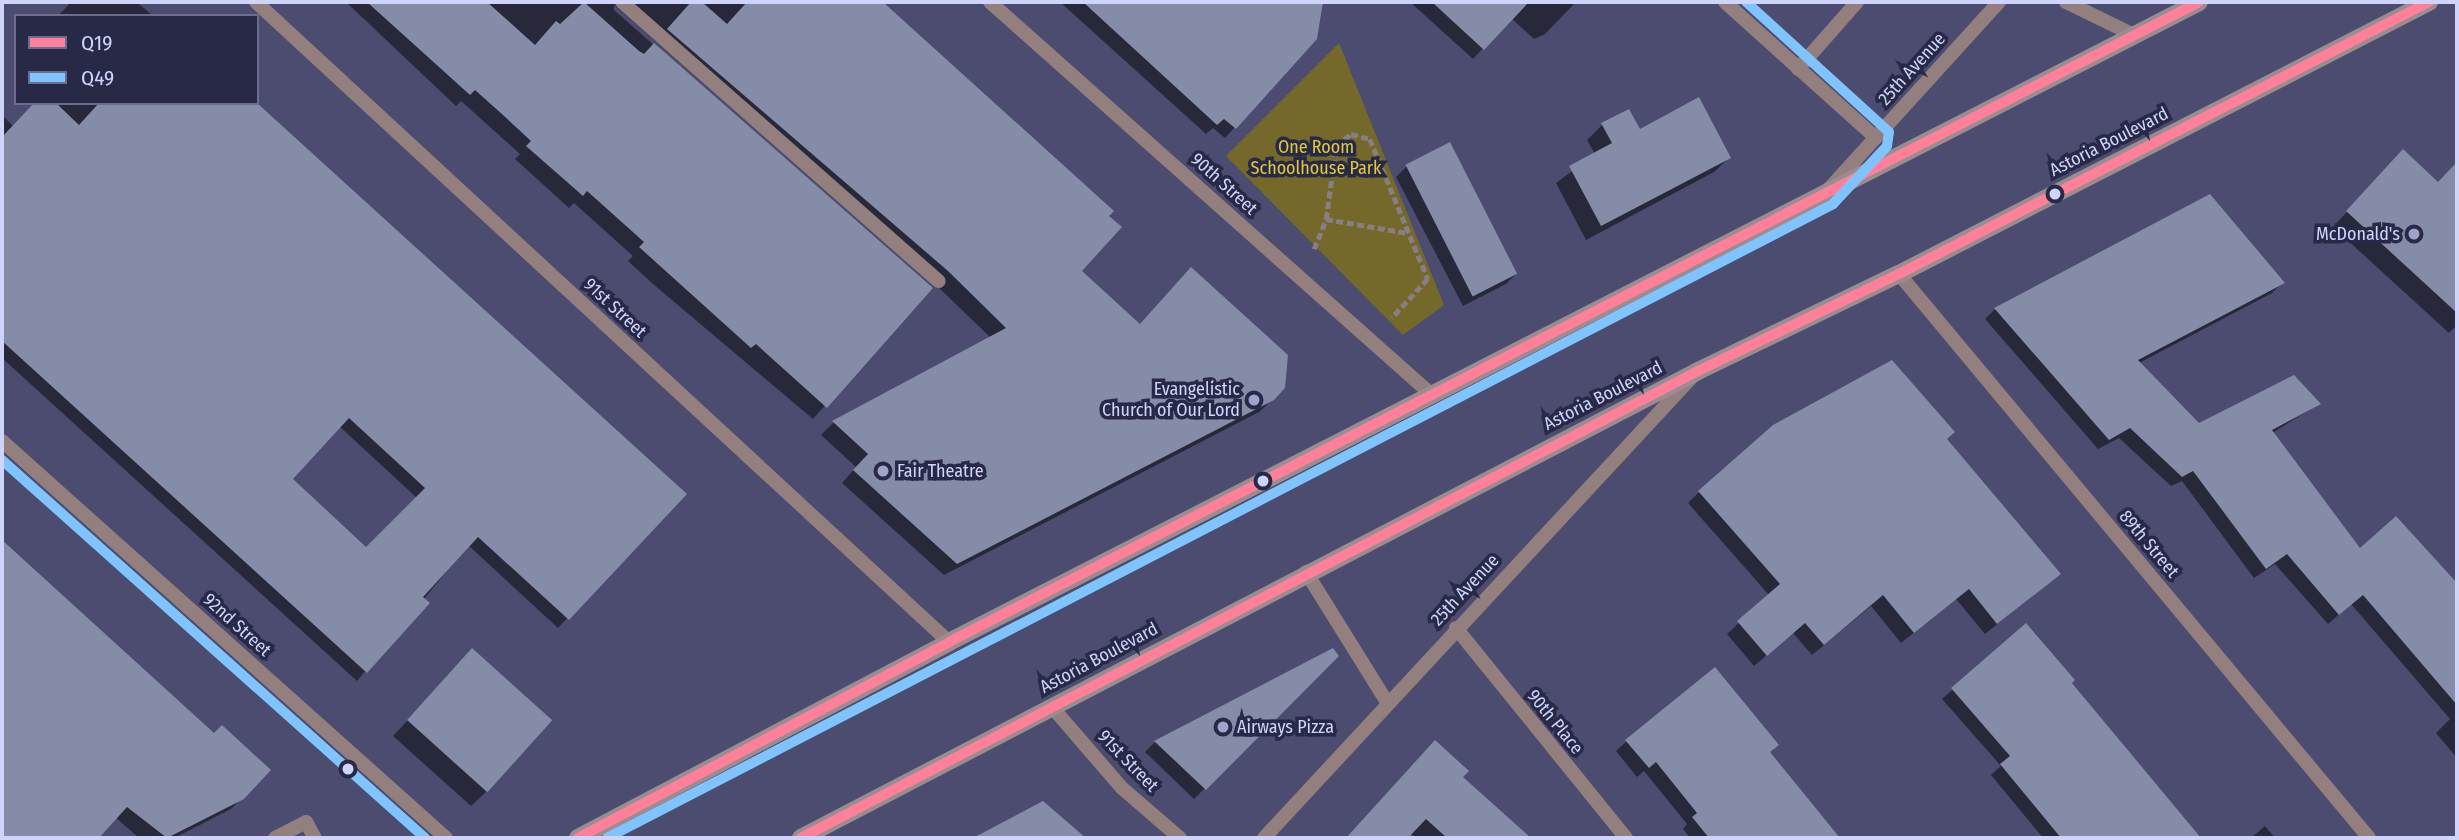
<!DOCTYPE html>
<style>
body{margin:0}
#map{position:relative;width:2459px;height:840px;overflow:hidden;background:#4b4c6f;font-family:"Fira Sans Condensed",sans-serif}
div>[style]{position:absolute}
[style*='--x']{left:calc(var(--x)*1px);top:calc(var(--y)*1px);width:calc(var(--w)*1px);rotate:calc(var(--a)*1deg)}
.green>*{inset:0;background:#74692a}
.shadow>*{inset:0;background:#0007}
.building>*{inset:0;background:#848ca8;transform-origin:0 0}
.path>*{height:4.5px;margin-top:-2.25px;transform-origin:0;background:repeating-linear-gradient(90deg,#887e86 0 7px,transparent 0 10.5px)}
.service>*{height:14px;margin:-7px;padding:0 7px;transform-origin:7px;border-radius:7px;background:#927f7e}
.minor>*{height:14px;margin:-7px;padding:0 7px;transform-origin:7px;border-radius:7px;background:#927f7e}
.primary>*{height:18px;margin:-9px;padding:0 9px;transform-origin:9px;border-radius:9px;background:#9a8d91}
.bus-1>*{height:10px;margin:-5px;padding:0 5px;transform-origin:5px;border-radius:5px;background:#ff8098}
.bus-2>*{height:10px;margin:-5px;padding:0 5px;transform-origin:5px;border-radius:5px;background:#80c4ff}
.dots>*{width:19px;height:19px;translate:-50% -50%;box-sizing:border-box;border:4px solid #272947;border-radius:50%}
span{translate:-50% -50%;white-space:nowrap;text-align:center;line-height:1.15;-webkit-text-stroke:7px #272947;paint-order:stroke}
.street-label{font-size:18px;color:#cfd4fb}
.park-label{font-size:18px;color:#e2c938}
.poi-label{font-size:18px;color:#cfd4fb}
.right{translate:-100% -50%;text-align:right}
.left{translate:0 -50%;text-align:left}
.frame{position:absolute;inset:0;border:4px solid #cfd4fb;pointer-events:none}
.legend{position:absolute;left:14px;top:14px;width:245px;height:91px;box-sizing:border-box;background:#272947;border:2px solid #6a6d8f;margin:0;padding:9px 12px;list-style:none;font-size:21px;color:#cfd4fb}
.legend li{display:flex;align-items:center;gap:14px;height:35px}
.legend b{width:35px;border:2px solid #6a6d8f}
</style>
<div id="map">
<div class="green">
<i style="clip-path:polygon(1339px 43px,1444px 305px,1403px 335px,1226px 156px)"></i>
</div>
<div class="shadow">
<i style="clip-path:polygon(71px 2px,137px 2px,153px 16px,58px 16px)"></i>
<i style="clip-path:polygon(346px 2px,882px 2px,1112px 211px,1080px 271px,1140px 326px,1273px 399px,1259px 412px,944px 575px,842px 483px,856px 467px,821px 435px,833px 423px,991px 338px,935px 284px,614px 5px,614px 10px,930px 288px,813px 419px,653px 284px,628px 261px,633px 256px,574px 203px,569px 208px,515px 159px,520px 154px,461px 101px,456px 106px)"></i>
<i style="clip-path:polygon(1060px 2px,1317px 2px,1321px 5px,1316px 38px,1225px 138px,1213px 128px,1206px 134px)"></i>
<i style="clip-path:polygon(1410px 2px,1576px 2px,1545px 34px,1534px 39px,1511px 18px,1473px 59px)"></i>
<i style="clip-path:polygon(evenodd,36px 103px,250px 103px,684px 494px,558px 628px,468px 545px,357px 681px,2px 358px,2px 115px,14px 127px,36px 103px,339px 426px,417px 498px,366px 549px,290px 479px,339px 426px)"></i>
<i style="clip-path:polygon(1602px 125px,1639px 131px,1729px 158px,1714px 172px,1586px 240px,1556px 183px,1595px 154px,1587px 140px)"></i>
<i style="clip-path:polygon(1407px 166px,1516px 274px,1506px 284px,1463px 306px,1396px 177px)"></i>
<i style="clip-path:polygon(2388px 167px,2438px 184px,2448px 175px,2457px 184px,2457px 325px,2449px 333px,2333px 227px)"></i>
<i style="clip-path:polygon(2282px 283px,2272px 293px,2139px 363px,2199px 426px,2319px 404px,2272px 433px,2359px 550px,2396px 519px,2457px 588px,2457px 758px,2436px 733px,2450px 719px,2351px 604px,2328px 624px,2275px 564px,2254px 578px,2182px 481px,2171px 486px,2119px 438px,2098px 449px,1985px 319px,1995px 309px)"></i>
<i style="clip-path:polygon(1945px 439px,2059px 574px,1985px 634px,1956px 599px,1901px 643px,1871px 606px,1812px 655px,1793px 633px,1754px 666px,1727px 634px,1769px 595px,1688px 503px,1699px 492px)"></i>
<i style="clip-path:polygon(2px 543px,214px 735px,243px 797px,231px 809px,174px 838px,139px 838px,115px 817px,94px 838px,2px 838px)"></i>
<i style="clip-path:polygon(2025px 625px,2183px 819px,2162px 838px,2043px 838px,1991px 775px,2001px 766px,1942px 699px)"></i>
<i style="clip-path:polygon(1333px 651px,1336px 656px,1194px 799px,1145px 752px,1155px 742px)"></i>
<i style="clip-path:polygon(458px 666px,486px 792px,471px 806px,393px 736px)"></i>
<i style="clip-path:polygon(1627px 741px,1769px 753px,1838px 838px,1728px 838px,1724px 833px,1717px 838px,1690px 838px,1683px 829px,1687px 824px,1644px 771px,1637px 777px,1616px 751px)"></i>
<i style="clip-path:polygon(1420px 757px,1460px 777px,1514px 825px,1502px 838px,1416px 838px,1410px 833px,1406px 838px,1347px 838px)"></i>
<i style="clip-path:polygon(1043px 803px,1083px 838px,975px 838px)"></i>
<i style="clip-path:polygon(2265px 826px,2275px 838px,2251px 838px)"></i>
</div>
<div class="building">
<i style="clip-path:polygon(367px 2px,487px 2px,535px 45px,556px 21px,560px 24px,584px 2px,639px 51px,644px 54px,654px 43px,933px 288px,827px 408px,756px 344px,751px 348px,639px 247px,644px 242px,615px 216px,587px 191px,583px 196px,526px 146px,531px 141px,503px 115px,475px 90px,470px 95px)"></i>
<i style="clip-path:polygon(691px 2px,702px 2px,727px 24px,747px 2px,883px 2px,1114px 211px,1109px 216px,1122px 227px,1082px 271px,1140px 324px,1191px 267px,1288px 355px,1285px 388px,1274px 400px,957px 564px,853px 470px,868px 454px,832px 421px,1006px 328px,948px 271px,667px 29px)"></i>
<i style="clip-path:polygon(1083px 2px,1323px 2px,1317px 39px,1236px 129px,1224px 119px,1217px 125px)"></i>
<i style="clip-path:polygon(1432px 2px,1529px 2px,1484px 50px)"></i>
<i style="clip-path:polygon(1699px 97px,1731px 158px,1601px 226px,1569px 166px,1612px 143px,1601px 123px,1629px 109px,1640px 129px)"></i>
<i style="clip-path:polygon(evenodd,34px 103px,56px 103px,79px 125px,99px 103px,257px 103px,687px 494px,569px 620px,478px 537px,423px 597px,430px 603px,367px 673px,2px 341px,2px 137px,34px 103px,349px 418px,425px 488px,366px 547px,293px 479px,349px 418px)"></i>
<i style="left:1450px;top:142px;width:148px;height:50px;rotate:63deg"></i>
<i style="clip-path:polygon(2403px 149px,2438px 182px,2457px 162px,2457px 313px,2346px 211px)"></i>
<i style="clip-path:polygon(2210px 194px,2285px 283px,2138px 360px,2199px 423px,2294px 375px,2321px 404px,2272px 430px,2360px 548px,2396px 516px,2457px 583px,2457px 705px,2363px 595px,2339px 615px,2287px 554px,2266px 569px,2193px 471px,2182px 477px,2130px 428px,2109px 440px,1994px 308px)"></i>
<i style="clip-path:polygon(1892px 360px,1955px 432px,1947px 439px,2061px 574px,1997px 624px,1969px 589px,1914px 633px,1883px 595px,1824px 645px,1805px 623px,1767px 656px,1737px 621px,1780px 584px,1698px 491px,1773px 425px)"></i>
<i style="clip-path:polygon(2px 540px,214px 733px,222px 725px,271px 770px,244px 799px,167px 838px,127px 807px,99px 838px,2px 838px)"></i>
<i style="clip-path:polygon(2026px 623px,2075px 680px,2072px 683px,2201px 838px,2061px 838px,2000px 764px,2010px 756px,1951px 688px)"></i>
<i style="left:472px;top:648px;width:108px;height:97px;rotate:42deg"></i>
<i style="clip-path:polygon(1333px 648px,1339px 656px,1206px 790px,1154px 741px)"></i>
<i style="clip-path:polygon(1715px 667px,1779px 745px,1770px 752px,1840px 838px,1709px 838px,1692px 817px,1697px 813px,1656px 762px,1649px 768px,1625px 740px)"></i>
<i style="clip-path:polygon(1435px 740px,1469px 771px,1463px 777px,1531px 838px,1447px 838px,1426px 819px,1408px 838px,1346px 838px)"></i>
<i style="clip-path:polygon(1043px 801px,1086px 838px,973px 838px)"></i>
</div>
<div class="path">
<i style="--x:1326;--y:219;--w:83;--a:9.7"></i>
<i style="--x:1314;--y:249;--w:32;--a:-68"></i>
<i style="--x:1326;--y:219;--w:74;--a:-82.2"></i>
<i style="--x:1336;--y:146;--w:19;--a:-39"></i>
<i style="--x:1351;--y:134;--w:20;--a:15"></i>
<i style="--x:1370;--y:139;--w:152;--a:67.5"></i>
<i style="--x:1428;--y:279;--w:53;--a:132.7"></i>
</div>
<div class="service">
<i style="--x:622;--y:2;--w:422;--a:41.4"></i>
<i style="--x:2066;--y:2;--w:76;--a:25.9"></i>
<i style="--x:1798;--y:69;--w:89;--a:-48.6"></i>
<i style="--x:275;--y:838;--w:35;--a:-27"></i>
<i style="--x:306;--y:822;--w:18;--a:61"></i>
</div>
<div class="minor">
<i style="--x:256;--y:2;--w:943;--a:42.72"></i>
<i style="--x:990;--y:2;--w:593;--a:41.65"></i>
<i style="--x:1725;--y:2;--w:203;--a:42"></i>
<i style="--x:1828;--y:190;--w:254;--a:-47.7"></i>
<i style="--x:1899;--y:274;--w:734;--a:50.19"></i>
<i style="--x:2;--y:441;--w:596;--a:41.8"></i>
<i style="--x:1306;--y:572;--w:153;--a:58.1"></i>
<i style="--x:1456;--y:628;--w:270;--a:51"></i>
<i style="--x:1052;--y:707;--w:107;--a:49.2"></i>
<i style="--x:1122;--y:788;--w:77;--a:40.8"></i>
<i style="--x:1264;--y:838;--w:629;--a:-47.13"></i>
</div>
<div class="primary">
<i style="--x:578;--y:838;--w:420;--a:-27.8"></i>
<i style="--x:949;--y:642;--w:1404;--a:-27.11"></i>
<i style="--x:801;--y:838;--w:1011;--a:-27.5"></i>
<i style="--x:1698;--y:371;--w:223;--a:-25.8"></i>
<i style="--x:1899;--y:274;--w:596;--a:-27.17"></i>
</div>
<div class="bus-1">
<i style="--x:578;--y:838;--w:420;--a:-27.8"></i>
<i style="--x:949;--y:642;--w:1404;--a:-27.11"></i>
<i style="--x:801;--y:838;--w:1011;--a:-27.5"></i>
<i style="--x:1698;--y:371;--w:223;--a:-25.8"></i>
<i style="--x:1899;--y:274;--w:596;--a:-27.17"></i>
</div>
<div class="bus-2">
<i style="--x:2;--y:460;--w:567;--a:41.78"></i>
<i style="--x:607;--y:838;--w:1380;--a:-27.34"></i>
<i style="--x:1833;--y:204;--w:79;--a:-47"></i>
<i style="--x:1887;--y:146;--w:14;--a:-82"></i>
<i style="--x:1889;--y:132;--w:193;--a:-137.7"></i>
</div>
<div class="dots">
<i style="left:2055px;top:194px;background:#cfd4fb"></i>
<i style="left:2414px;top:234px;background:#a1a4ca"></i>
<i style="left:1254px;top:400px;background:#a1a4ca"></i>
<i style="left:883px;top:471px;background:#a1a4ca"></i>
<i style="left:1263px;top:481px;background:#cfd4fb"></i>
<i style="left:1223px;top:727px;background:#a1a4ca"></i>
<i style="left:348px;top:769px;background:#cfd4fb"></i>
</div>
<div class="street-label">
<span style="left:1912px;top:69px;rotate:-48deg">25th Avenue</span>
<span style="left:2109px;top:142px;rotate:-27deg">Astoria Boulevard</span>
<span style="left:1224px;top:184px;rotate:42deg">90th Street</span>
<span style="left:615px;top:308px;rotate:43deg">91st Street</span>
<span style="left:1603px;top:396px;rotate:-27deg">Astoria Boulevard</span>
<span style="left:2149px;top:544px;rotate:50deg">89th Street</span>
<span style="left:1465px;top:590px;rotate:-47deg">25th Avenue</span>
<span style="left:237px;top:625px;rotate:42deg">92nd Street</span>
<span style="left:1099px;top:658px;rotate:-28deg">Astoria Boulevard</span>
<span style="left:1555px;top:722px;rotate:51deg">90th Place</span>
<span style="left:1128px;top:761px;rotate:46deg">91st Street</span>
</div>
<div class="park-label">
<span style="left:1316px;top:158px">One Room<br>Schoolhouse Park</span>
</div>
<div class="poi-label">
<span class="right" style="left:2400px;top:234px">McDonald's</span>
<span class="right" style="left:1240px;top:400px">Evangelistic<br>Church of Our Lord</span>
<span class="left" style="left:897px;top:471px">Fair Theatre</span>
<span class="left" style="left:1237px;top:727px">Airways Pizza</span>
</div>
<div class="frame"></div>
<ul class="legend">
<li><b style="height:9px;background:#ff8098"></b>Q19</li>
<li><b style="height:9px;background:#80c4ff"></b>Q49</li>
</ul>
</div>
